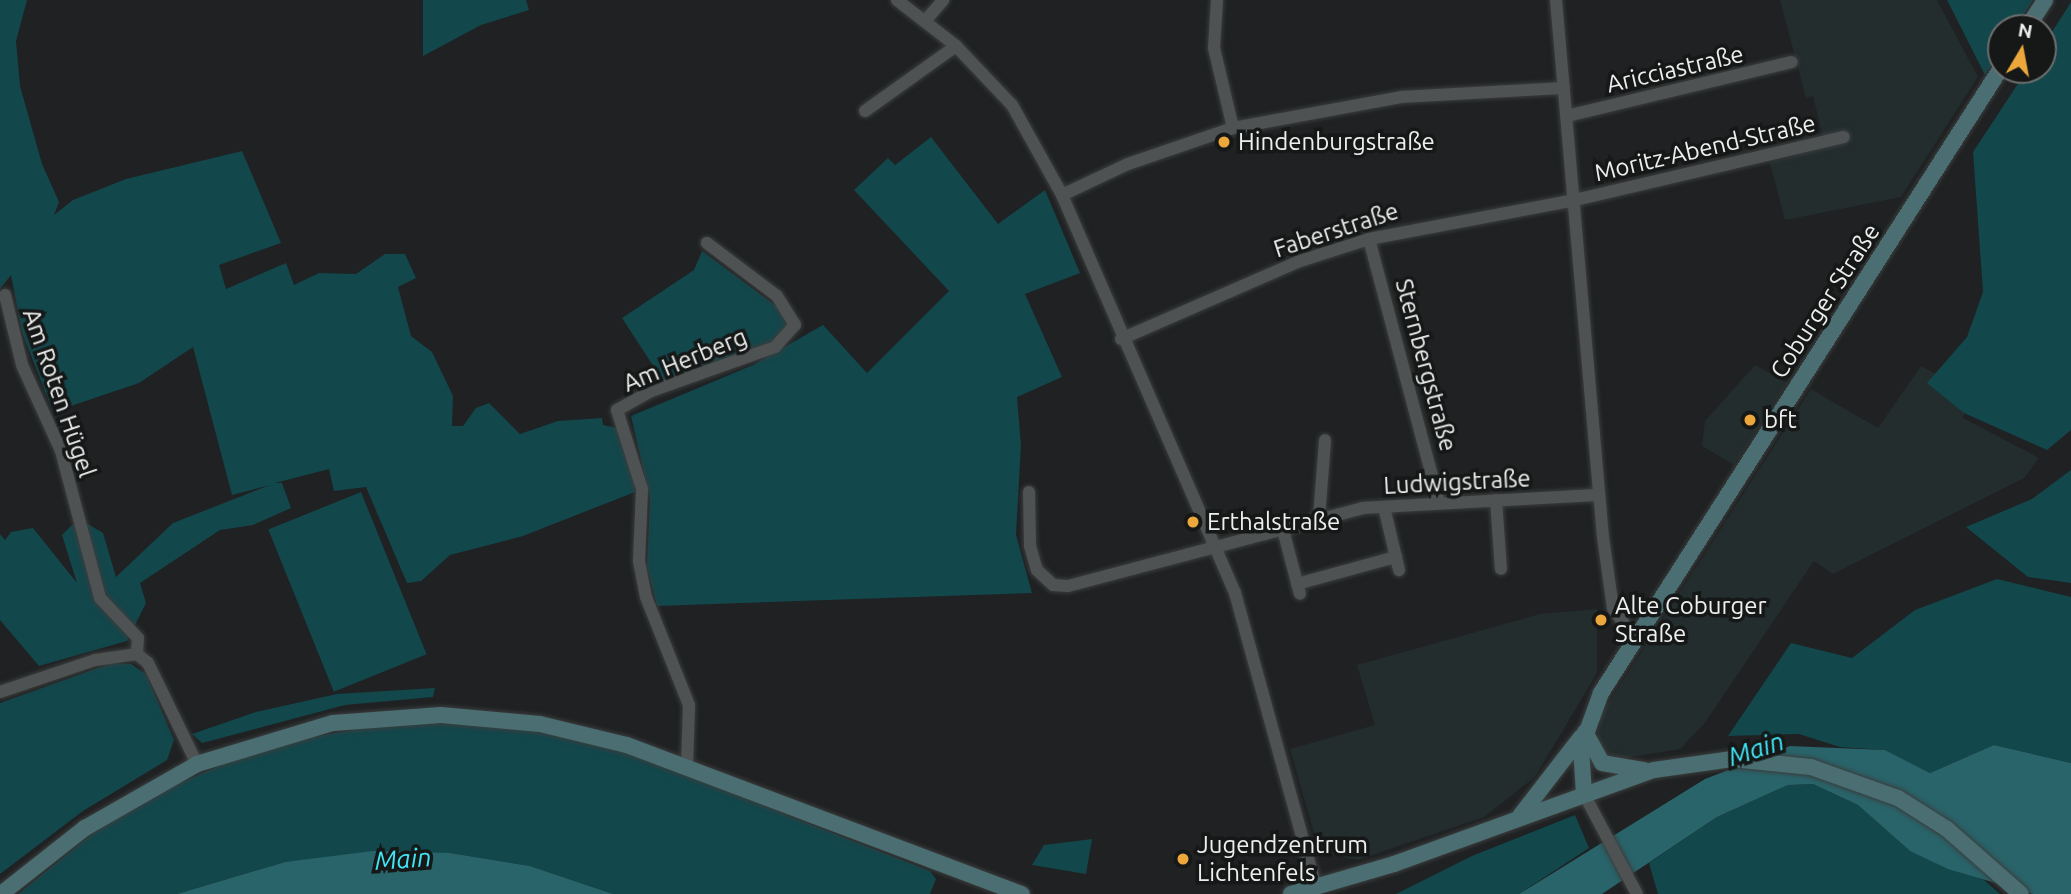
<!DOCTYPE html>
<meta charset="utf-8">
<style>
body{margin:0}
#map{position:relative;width:2071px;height:894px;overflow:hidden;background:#1f2122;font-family:Ubuntu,sans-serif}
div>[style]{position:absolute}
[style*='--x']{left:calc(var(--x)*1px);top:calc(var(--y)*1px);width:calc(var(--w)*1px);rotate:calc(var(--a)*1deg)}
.built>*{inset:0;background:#232d2e}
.green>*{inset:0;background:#12474c;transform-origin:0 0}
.water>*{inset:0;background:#29646a}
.roads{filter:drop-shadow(0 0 2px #3b3d3d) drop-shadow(0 0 2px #3b3d3d)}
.street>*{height:12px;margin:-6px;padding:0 6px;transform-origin:6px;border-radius:6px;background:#4f5252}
.secondary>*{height:16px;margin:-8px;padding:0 8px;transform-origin:8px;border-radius:8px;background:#4a6e72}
.dots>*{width:19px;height:19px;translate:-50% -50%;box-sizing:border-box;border:4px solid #161818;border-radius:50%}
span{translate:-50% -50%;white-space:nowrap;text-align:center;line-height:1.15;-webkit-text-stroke:7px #161818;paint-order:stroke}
.street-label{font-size:24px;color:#edefef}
.poi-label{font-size:24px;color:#edefef}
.left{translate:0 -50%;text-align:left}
.water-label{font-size:26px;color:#3fe6f5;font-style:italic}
.north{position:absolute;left:1987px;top:14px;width:70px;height:70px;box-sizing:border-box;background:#161818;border:2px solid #6c6e6e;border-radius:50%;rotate:10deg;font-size:19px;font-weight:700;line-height:28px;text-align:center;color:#edefef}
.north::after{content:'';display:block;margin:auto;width:24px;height:32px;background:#eda83b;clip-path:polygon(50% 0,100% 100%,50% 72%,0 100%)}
</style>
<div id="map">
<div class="built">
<i style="clip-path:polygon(1780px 0,1937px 0,1978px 77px,1901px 197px,1785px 220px,1770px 163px,1825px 146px,1813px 96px,1806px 98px)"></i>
<i style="clip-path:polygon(1755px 365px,1787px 383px,1734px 465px,1702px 446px,1705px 421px)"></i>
<i style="clip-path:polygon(1921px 366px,1970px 393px,1963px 418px,2039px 458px,2024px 478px,1833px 574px,1814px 561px,1704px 724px,1680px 749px,1620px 759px,1602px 750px,1597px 734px,1602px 713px,1811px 389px,1878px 428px)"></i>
<i style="clip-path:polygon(1597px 609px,1597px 673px,1535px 777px,1484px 817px,1358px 860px,1319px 851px,1290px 749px,1375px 725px,1357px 665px,1540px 614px)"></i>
</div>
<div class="green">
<i style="clip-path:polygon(0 0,27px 0,16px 41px,20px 86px,42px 164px,59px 202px,54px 215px,73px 200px,126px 179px,242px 151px,281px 243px,219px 265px,226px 289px,286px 263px,294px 285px,319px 273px,356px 274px,385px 254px,405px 254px,416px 278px,398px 287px,411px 336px,432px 352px,453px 396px,452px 426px,463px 426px,476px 408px,489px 403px,520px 434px,558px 421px,602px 418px,603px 425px,618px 428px,633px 468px,635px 492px,523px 536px,450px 555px,421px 581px,407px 583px,366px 487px,334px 491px,329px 469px,275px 483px,282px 483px,291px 508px,253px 525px,220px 530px,140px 583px,146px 603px,127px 641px,39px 666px,0 620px,0 534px,5px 540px,11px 532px,33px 528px,77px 583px,62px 535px,72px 525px,86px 523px,103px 533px,116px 577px,173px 523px,270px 485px,232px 495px,193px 347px,139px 383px,53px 412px,22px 332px,11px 275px,0 289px)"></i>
<i style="clip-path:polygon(423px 0,526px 0,529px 10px,481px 25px,423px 56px)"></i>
<i style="clip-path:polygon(1947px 0,2033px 0,2015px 28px,2001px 28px,2001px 50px,1985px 75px)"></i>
<i style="clip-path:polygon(2071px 2px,2071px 430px,2047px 450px,1964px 413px,1927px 383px,1967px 337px,1983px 292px,1973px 152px,2027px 70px,2043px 70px,2043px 46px)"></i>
<i style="clip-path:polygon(931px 137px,998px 224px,1045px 190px,1080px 273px,1025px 294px,1062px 377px,1017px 397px,1021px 445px,1016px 535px,1032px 593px,657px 606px,647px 567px,650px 499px,631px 416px,753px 365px,823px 325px,867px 373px,949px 291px,854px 190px,888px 158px,895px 165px)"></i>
<i style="clip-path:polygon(702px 251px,787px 314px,788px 326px,782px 336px,743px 356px,663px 381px,622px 318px,694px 270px)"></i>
<i style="clip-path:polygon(2071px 470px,2071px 583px,2028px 577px,1966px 527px,2032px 499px)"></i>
<i style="left:361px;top:492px;width:175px;height:100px;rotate:68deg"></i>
<i style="clip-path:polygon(1997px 579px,2071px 597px,2071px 763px,1994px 745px,1930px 773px,1885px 750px,1840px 747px,1799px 734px,1728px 736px,1791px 643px,1852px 658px,1915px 610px)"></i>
<i style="clip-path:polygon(112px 663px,131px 664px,146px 674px,174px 740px,167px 760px,83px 811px,0 874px,0 703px)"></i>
<i style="clip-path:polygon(435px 688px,433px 697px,345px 705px,202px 743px,192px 734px,256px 712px,337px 694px)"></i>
<i style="clip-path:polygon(458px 723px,525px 729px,629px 753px,930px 871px,936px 879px,930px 894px,613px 894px,530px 866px,450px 853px,285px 862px,177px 894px,18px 894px,93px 833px,171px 787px,232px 760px,300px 739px,381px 725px)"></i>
<i style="clip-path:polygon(1813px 784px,1858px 805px,1910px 851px,1984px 880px,2000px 894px,1658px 894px,1649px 863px,1717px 817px,1788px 785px)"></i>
<i style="clip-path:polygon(1575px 815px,1589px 848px,1519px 894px,1396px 894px,1472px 856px)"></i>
<i style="clip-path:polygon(1092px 839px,1086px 874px,1032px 865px,1044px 845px)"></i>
</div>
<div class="water">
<i style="clip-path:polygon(1994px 745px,2071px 763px,2071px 894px,2033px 894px,1948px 869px,1910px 851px,1858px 805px,1813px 784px,1788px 785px,1717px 817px,1602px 894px,1519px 894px,1705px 779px,1790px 746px,1885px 750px,1930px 773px)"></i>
<i style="clip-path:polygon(373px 851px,450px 853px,530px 866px,613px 894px,177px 894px,285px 862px)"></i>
</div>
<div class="roads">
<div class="street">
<i style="--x:897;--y:0;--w:75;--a:37.9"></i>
<i style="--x:956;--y:46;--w:81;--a:46.5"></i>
<i style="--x:1012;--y:105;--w:103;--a:60.9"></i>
<i style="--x:1062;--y:195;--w:434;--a:66.5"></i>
<i style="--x:1235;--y:593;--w:306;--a:74.6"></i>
<i style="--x:1217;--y:0;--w:48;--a:93.6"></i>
<i style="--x:1214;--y:48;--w:82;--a:76.6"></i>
<i style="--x:1556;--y:0;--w:539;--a:85"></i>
<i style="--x:1603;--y:537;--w:72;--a:82"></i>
<i style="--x:1613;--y:608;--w:38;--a:55"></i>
<i style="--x:925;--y:21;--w:28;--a:-49"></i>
<i style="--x:865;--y:111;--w:112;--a:-35.5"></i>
<i style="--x:1567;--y:116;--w:231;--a:-13.5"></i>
<i style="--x:1062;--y:195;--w:73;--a:-25.2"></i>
<i style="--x:1128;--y:164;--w:111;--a:-18.9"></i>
<i style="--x:1233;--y:128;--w:172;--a:-10.4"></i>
<i style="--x:1402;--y:97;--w:162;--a:-3.2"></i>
<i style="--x:1369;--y:239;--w:273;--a:75.1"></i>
<i style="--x:5;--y:295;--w:72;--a:76.3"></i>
<i style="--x:22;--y:365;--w:94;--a:65.6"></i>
<i style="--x:61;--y:451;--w:152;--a:75.1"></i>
<i style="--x:100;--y:598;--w:55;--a:46.5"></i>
<i style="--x:138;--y:638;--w:16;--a:94"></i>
<i style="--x:1121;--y:339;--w:192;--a:-23.6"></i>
<i style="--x:1297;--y:262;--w:76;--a:-17.7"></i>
<i style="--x:1369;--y:239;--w:210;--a:-10.7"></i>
<i style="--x:1575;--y:200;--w:276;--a:-13.2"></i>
<i style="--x:1029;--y:492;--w:54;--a:88.9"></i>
<i style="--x:1030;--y:546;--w:25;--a:74"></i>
<i style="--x:1037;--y:570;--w:22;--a:43"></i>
<i style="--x:1053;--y:585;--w:15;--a:4"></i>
<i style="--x:1068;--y:586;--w:305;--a:-14.8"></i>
<i style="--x:1363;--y:508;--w:236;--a:-3.2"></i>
<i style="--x:1496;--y:500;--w:69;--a:85.9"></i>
<i style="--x:1384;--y:507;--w:65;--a:76.6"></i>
<i style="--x:1319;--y:517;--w:77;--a:-85.5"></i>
<i style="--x:1282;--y:526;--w:70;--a:75.2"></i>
<i style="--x:1297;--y:584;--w:103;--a:-15.3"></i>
<i style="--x:0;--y:692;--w:100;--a:-18.6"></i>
<i style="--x:95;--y:660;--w:42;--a:-8.1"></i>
<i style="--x:137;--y:654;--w:14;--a:39"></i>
<i style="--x:148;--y:663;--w:112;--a:64.1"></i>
<i style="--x:687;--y:766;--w:61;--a:-88.1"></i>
<i style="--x:689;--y:705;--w:116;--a:-111.7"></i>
<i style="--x:646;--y:597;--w:37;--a:-101"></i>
<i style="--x:639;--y:561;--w:72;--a:-87.6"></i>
<i style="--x:642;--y:489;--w:83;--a:-107.6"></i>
<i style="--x:617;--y:410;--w:39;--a:-29"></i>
<i style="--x:651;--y:391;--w:132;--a:-19.5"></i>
<i style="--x:775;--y:347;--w:30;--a:-48"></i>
<i style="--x:795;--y:325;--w:34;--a:-122"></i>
<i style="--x:777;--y:296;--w:88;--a:-142.9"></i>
<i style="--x:1584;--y:794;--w:113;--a:62.1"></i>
</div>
<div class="secondary">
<i style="--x:2027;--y:28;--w:33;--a:-57"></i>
<i style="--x:1585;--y:732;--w:35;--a:61"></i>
<i style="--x:1602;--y:763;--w:43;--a:9.5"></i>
<i style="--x:1584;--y:794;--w:46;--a:-93.7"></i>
<i style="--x:1581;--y:748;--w:59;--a:-70"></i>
<i style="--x:1601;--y:693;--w:742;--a:-57.38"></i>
<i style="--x:1520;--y:816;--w:100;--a:-52.3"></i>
<i style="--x:1;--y:894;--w:107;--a:-38.2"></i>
<i style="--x:85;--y:828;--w:129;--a:-29.7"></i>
<i style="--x:197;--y:764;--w:142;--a:-16.8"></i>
<i style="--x:333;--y:723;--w:108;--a:-4.2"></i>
<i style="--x:441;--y:715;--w:99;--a:5.2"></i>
<i style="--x:540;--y:724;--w:89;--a:13.6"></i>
<i style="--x:627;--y:745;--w:422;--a:20.7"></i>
<i style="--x:1291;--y:894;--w:107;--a:-16.2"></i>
<i style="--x:1394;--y:864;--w:276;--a:-19.9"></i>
<i style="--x:1654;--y:770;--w:79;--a:-8"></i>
<i style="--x:1732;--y:759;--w:79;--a:5.8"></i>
<i style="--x:1811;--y:767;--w:92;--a:19.6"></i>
<i style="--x:1898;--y:798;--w:58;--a:32.3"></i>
<i style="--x:1947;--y:829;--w:98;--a:41.3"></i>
</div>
</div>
<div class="dots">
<i style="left:1224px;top:142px;background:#eda83b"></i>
<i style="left:1750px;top:420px;background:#eda83b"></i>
<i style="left:1193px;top:522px;background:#eda83b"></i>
<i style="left:1601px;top:620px;background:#eda83b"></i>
<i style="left:1183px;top:859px;background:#eda83b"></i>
</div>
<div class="street-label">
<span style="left:1675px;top:69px;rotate:-13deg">Aricciastraße</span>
<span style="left:1705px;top:148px;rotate:-13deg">Moritz-Abend-Straße</span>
<span style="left:1336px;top:230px;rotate:-18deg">Faberstraße</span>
<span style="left:1825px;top:301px;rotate:-57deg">Coburger Straße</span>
<span style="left:685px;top:360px;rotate:-22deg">Am Herberg</span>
<span style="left:1426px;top:365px;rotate:75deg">Sternbergstraße</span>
<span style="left:59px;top:393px;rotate:71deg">Am Roten Hügel</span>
<span style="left:1457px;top:482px;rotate:-3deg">Ludwigstraße</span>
</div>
<div class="poi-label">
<span class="left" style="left:1238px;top:142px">Hindenburgstraße</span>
<span class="left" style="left:1764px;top:420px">bft</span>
<span class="left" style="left:1207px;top:522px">Erthalstraße</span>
<span class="left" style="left:1615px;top:620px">Alte Coburger<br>Straße</span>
<span class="left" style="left:1197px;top:859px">Jugendzentrum<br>Lichtenfels</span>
</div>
<div class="water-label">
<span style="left:1756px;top:749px;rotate:-18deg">Main</span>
<span style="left:403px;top:859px;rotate:-4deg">Main</span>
</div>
<div class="north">N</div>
</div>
